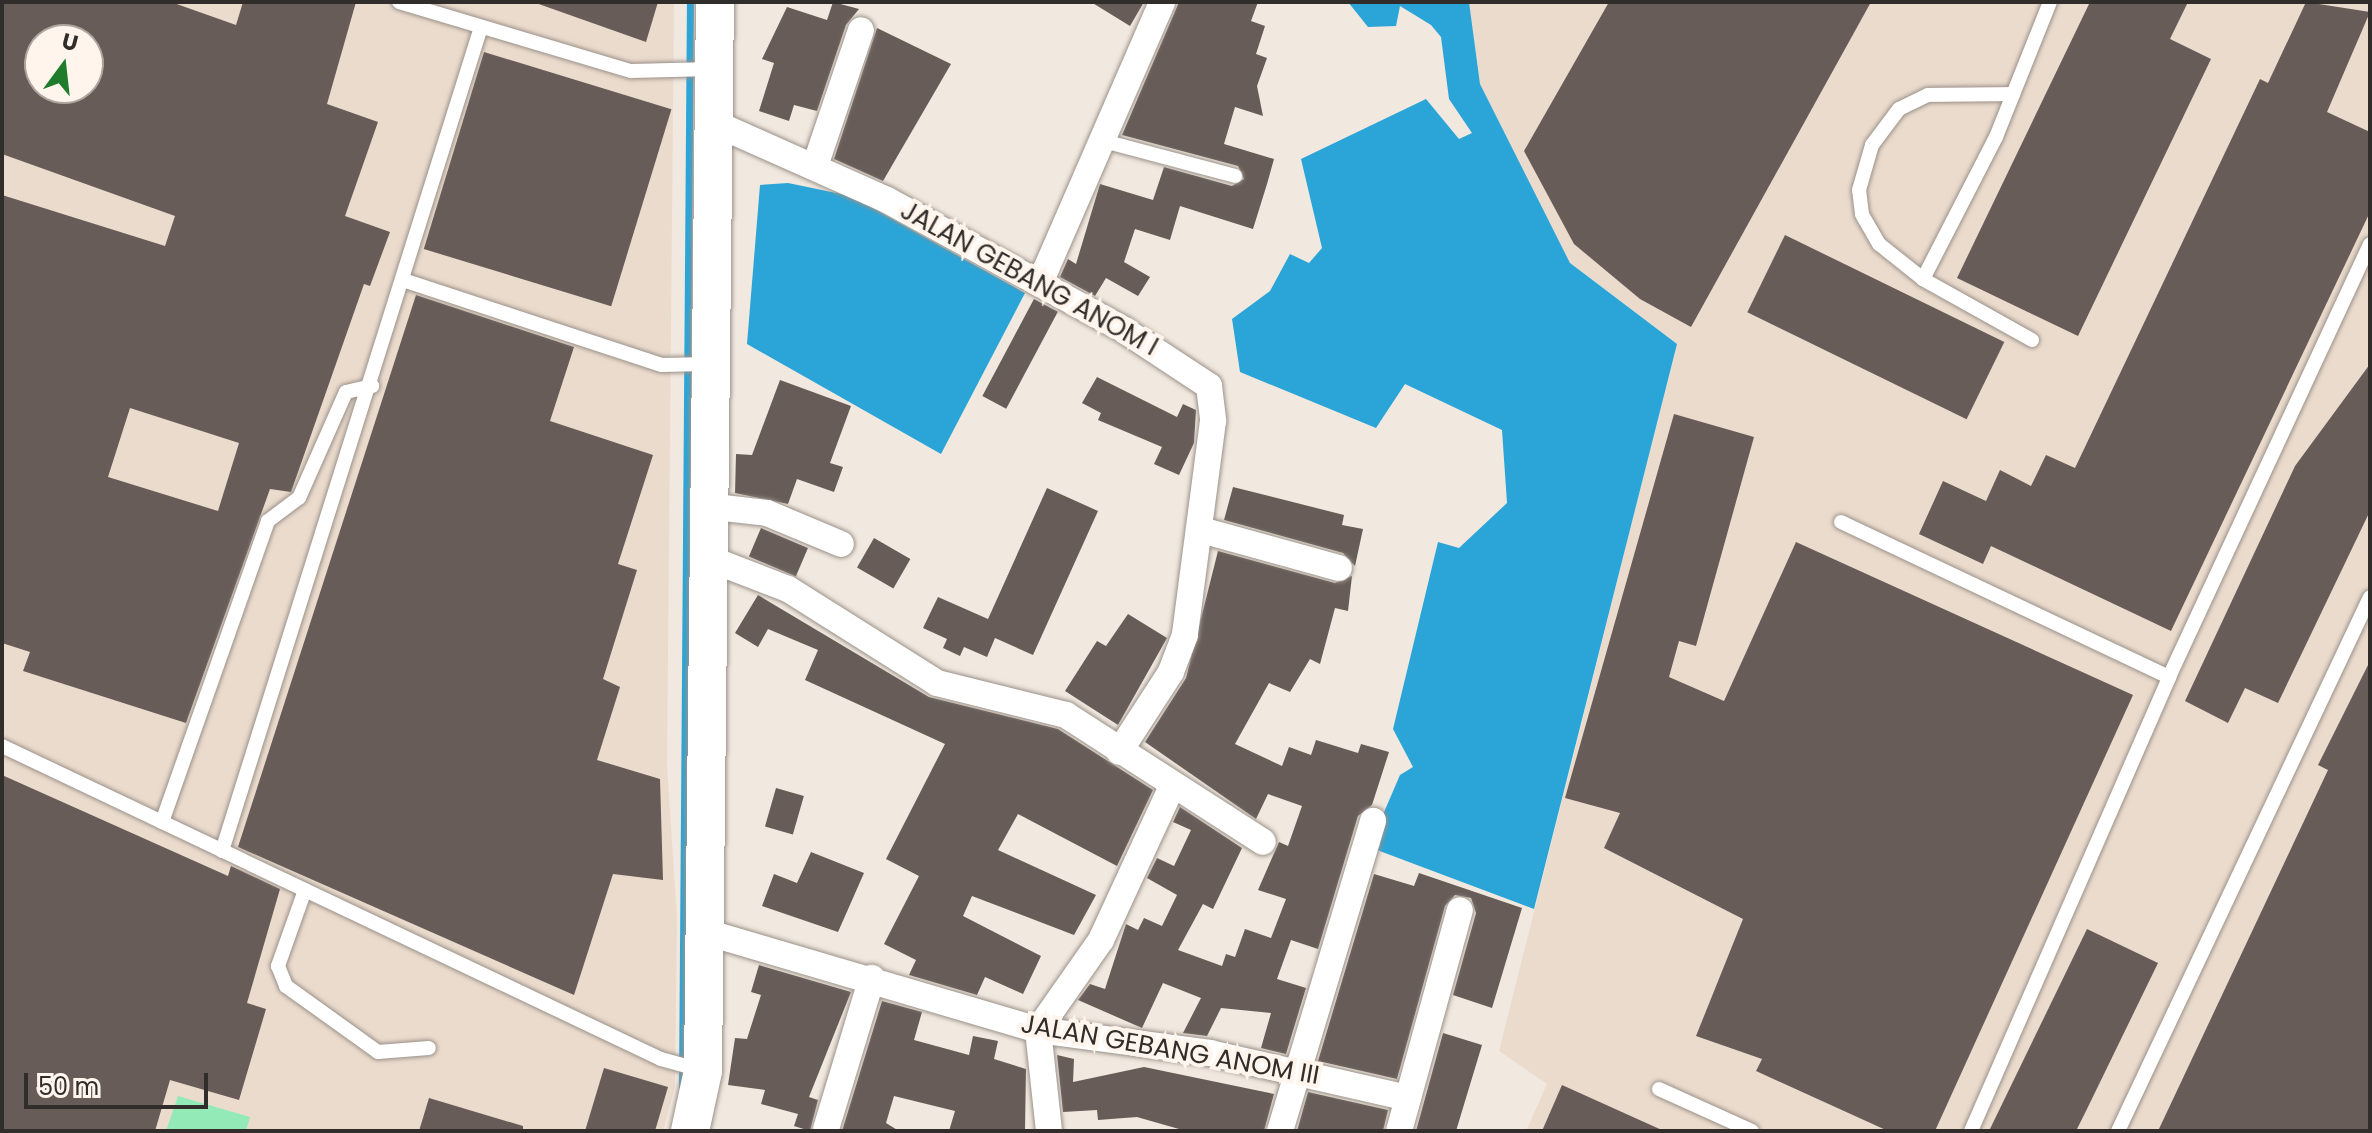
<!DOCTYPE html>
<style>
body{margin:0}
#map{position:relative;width:2372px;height:1133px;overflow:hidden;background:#f1e8df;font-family:Poppins,sans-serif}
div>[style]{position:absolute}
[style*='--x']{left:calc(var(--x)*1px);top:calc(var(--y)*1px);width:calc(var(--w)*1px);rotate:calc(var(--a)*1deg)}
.built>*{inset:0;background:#ebdbcd}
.green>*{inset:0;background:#93eab7}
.water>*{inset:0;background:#2ba5d8}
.stream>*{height:7px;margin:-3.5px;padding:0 3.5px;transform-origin:3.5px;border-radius:3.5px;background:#2ba5d8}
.building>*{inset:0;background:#675c58;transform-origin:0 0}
.roads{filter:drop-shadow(0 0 2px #9a9189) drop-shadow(0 0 2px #9a9189)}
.lane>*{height:14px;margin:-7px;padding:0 7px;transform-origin:7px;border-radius:7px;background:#fff}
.street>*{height:26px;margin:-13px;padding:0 13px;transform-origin:13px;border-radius:13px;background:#fff}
.secondary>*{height:38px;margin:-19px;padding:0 19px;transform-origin:19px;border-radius:19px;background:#fff}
span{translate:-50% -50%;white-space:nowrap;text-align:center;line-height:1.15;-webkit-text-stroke:8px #fff5ec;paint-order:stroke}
.street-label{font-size:26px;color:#312d2a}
.frame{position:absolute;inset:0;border:4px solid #312d2a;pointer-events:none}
.north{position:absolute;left:24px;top:24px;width:80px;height:80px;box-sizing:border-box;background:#fff5ec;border:2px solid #ada59e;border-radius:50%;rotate:15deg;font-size:22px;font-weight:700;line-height:32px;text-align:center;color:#312d2a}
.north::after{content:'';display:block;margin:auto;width:28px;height:36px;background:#207c2d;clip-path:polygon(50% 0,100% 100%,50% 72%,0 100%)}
.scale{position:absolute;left:24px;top:1073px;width:184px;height:36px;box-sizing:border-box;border:4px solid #312d2a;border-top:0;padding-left:10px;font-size:24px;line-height:28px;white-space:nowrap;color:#312d2a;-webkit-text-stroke:6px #fff5ec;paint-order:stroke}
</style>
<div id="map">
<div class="built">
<i style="clip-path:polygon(evenodd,2px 2px,674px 2px,667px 766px,677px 918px,675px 1086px,663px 1131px,2px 1131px,2px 2px,40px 40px,88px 40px,88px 88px,40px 88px,40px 40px)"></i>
<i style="clip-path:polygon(1469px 2px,2370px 2px,2370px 1131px,1526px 1131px,1547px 1084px,1499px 1051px,1677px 344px,1570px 263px,1480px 84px)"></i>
</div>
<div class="green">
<i style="clip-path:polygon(178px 1096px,250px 1117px,246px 1131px,166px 1131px)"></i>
</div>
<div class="water">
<i style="clip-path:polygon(1348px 2px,1469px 2px,1480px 84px,1570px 263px,1677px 344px,1534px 909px,1369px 847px,1400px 775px,1413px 767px,1393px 729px,1438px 542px,1459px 548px,1507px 503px,1502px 430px,1405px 384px,1376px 428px,1240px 372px,1232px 319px,1270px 291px,1290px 254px,1309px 263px,1322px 248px,1301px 159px,1426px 99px,1459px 139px,1472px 133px,1449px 99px,1441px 37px,1431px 25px,1400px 6px,1396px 26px,1368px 27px)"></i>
<i style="clip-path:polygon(788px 183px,851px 196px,1025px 293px,941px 454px,747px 344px,760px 185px)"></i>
</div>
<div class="stream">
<i style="--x:682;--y:1086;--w:1084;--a:-89.58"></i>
</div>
<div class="building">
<i style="clip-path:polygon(evenodd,2px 2px,171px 2px,236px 25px,243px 2px,356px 2px,327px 104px,378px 122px,345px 216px,390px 232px,370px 286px,364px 284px,291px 492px,270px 489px,186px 723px,23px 671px,30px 652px,2px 643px,2px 195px,165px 246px,175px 216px,2px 154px,2px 2px,40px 40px,88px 40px,88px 88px,40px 88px,40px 40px,2px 2px,130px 408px,239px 443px,218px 511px,108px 477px,130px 408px)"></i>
<i style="clip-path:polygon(533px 2px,658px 2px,646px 42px)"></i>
<i style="clip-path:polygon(833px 2px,859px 9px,846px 25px,817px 111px,794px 105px,789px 121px,759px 111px,774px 63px,762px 59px,787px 7px,827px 20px)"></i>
<i style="clip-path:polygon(1091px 2px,1144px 2px,1130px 26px)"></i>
<i style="clip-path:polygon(1179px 2px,1258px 2px,1251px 21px,1265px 26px,1256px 54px,1267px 58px,1257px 86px,1263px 116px,1235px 107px,1224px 144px,1274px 159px,1267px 184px,1253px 229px,1180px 206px,1170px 240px,1135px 229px,1124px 262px,1150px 277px,1138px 296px,1106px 278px,1095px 296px,1060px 277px,1068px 259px,1076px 264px,1100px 184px,1153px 200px,1164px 167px,1232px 186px,1244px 179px,1238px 166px,1122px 135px)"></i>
<i style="clip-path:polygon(1609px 2px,1871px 2px,1691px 327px,1640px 299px,1574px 244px,1524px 151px)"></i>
<i style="clip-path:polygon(2090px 2px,2188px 2px,2170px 39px,2211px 59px,2078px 336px,1957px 278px)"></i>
<i style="clip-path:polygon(2306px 2px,2370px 12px,2327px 112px,2370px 132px,2370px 212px,2171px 631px,1991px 546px,1983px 564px,1919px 534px,1943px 481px,1986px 501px,2000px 470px,2031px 486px,2046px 455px,2075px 468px,2260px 79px,2268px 83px)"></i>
<i style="clip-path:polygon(877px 28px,951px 64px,883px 181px,834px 159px)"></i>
<i style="left:484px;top:52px;width:196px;height:206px;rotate:17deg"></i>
<i style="left:1785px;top:235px;width:244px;height:86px;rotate:26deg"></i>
<i style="clip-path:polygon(416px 295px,574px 347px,550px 421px,653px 455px,618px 564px,637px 570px,603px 679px,620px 687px,597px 760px,660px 779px,663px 880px,613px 874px,574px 995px,238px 847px)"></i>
<i style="left:1034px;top:299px;width:27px;height:110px;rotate:28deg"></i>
<i style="clip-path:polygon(2370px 364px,2370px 511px,2278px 703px,2245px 688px,2228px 723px,2185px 701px,2295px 466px)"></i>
<i style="clip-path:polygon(1097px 377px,1177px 417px,1183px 404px,1196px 410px,1194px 443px,1179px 475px,1154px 464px,1162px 447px,1098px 420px,1101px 413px,1082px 403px)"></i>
<i style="clip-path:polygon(780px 380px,851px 406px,830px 463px,843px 467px,834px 492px,797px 479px,788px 504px,735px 493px,736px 454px,752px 455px)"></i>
<i style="clip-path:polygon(1674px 414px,1754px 437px,1696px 646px,1679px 641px,1669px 677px,1724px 701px,1796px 542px,2133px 695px,1935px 1131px,1888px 1131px,1756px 1071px,1762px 1059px,1696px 1036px,1743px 919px,1604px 848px,1620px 813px,1565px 798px)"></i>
<i style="clip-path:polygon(1233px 487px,1344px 515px,1342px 525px,1363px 529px,1355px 566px,1343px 553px,1224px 520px)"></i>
<i style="clip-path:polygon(1047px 488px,1098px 511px,1033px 655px,995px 638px,987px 657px,964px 647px,960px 656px,943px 648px,947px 639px,923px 628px,938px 597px,988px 619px)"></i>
<i style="left:761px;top:528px;width:51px;height:31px;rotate:23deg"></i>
<i style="left:874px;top:538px;width:42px;height:34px;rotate:30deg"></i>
<i style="clip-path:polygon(1218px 551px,1335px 583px,1352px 576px,1348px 611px,1335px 608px,1320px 664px,1310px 659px,1290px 692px,1269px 683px,1235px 744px,1282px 766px,1289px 747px,1311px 755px,1316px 740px,1358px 753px,1361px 744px,1389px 752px,1372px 805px,1358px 816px,1318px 949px,1291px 940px,1277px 979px,1306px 988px,1286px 1054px,1261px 1048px,1271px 1013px,1221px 1008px,1207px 1036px,1183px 1033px,1201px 998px,1163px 983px,1142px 1028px,1078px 1000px,1090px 984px,1105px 989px,1126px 924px,1138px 930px,1144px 918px,1162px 926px,1177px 895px,1147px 878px,1157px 858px,1174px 866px,1191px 830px,1173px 822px,1180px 807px,1242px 848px,1213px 909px,1203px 904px,1178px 950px,1222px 966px,1226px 954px,1235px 957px,1245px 929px,1271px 938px,1286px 899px,1258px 890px,1279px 842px,1288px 846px,1302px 806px,1268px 794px,1256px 819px,1145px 742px,1186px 678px)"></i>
<i style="clip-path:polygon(758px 595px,929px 697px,1058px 729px,1153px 790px,1117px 866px,1018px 814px,998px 850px,1096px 895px,1074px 935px,972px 896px,963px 916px,1041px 956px,1023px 994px,985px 977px,977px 995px,909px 975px,916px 960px,884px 944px,919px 876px,886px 859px,945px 744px,805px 680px,818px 650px,768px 629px,758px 647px,735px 633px)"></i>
<i style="clip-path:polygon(1128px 614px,1167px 638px,1118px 725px,1065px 691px,1097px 641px,1106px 646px)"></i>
<i style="clip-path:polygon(2370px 661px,2370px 1131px,2158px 1131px,2328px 770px,2318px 765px)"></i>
<i style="clip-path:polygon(2px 775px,228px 876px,231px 866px,280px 889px,247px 1003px,266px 1009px,239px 1100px,170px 1080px,155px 1131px,2px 1131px)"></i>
<i style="left:776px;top:788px;width:29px;height:40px;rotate:16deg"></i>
<i style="clip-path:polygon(811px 852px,864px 873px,838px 932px,762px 906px,774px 874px,797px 883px)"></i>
<i style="clip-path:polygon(1419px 873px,1522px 908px,1492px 1008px,1453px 995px,1476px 913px,1471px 898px,1455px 895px,1445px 906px,1397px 1079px,1318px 1061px,1374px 874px,1414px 886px)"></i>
<i style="clip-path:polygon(2087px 929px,2158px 963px,2086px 1111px,2076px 1131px,1989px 1131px)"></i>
<i style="clip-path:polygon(759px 965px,851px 992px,809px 1097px,818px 1100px,810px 1131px,794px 1126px,798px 1114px,761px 1104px,765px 1090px,728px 1085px,735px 1038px,747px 1039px,761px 995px,751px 992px)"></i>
<i style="clip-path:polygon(882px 1001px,922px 1012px,914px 1040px,969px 1055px,973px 1036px,998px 1041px,994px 1059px,1026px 1069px,1025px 1131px,949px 1131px,955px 1111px,894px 1096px,886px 1123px,899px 1131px,842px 1131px)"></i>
<i style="clip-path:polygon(1443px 1033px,1482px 1045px,1456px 1131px,1416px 1131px)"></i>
<i style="clip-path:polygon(1057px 1055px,1074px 1059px,1073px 1082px,1144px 1067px,1274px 1094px,1264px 1131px,1186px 1131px,1137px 1117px,1098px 1120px,1097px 1110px,1063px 1112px)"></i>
<i style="clip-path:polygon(604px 1068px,668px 1087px,655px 1131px,585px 1131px)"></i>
<i style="clip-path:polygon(1562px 1085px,1664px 1131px,1542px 1131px)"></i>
<i style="clip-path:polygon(1308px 1092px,1388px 1110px,1383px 1131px,1297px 1131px)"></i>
<i style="clip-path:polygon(429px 1098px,523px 1126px,523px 1131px,419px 1131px)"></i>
</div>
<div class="roads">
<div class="lane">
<i style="--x:399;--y:2;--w:242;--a:16.6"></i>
<i style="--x:631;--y:71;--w:81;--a:-1.4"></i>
<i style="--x:1100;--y:140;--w:140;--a:14.9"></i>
<i style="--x:1923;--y:279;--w:56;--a:-141.5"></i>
<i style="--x:1879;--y:244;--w:34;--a:-120"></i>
<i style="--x:1862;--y:214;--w:24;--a:-97"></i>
<i style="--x:1859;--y:190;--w:47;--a:-73.9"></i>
<i style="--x:1872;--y:145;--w:45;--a:-53.1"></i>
<i style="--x:1899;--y:109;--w:32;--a:-26"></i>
<i style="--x:1928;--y:95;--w:85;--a:-0.7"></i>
<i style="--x:406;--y:281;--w:269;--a:18.2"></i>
<i style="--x:662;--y:365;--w:44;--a:-1.3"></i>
<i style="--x:2032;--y:340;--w:125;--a:-150.8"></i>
<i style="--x:1923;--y:279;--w:160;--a:-62.8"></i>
<i style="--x:1996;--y:137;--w:145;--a:-68.2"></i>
<i style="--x:1841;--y:522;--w:363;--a:25.3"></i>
<i style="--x:2;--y:746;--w:730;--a:25.41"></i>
<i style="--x:661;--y:1059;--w:41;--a:15.4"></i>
<i style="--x:162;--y:822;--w:319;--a:-70.6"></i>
<i style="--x:268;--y:521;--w:39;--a:-37"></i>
<i style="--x:299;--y:498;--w:116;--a:-66.1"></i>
<i style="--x:346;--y:392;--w:27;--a:-13"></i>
<i style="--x:222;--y:851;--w:861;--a:-72.55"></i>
<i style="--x:305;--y:890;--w:81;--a:109.6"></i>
<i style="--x:278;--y:966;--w:22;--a:68"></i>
<i style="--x:286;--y:986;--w:113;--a:35.7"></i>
<i style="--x:378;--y:1052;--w:51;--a:-4.5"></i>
<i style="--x:1659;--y:1089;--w:102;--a:24.3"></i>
<i style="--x:1971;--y:1131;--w:495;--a:-66.4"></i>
<i style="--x:2169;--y:677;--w:477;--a:-65.1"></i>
<i style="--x:2118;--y:1131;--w:590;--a:-64.74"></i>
</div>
<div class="street">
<i style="--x:712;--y:122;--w:192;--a:24"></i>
<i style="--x:887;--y:200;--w:270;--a:28.7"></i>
<i style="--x:1124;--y:330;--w:102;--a:33.4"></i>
<i style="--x:1209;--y:386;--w:35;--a:83"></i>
<i style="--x:1213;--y:421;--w:216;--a:97.5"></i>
<i style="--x:1185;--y:635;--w:40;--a:111"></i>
<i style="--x:1171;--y:672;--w:95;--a:123"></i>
<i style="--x:816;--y:163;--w:140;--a:-71.3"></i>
<i style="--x:1040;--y:283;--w:306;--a:-66.5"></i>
<i style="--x:706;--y:506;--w:61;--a:6.5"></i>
<i style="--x:767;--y:513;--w:80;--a:22.7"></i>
<i style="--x:1201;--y:530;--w:143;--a:15.4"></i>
<i style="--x:705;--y:557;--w:89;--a:21.1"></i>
<i style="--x:788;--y:589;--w:176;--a:32.2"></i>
<i style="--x:937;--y:683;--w:133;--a:13.9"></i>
<i style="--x:1066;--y:715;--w:234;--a:32.8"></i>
<i style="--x:702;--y:931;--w:350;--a:16.4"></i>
<i style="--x:1038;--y:1030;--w:174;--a:7.6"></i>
<i style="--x:1210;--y:1053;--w:203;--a:12.8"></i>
<i style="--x:826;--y:1129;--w:158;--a:-73.1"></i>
<i style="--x:1049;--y:1131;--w:102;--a:-96.2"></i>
<i style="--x:1038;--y:1030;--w:110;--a:-55"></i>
<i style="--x:1101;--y:940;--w:170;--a:-65.2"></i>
<i style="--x:1280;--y:1131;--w:324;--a:-73.3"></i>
<i style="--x:1399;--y:1131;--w:229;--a:-74.6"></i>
</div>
<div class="secondary">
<i style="--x:690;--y:1131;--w:61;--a:-77.8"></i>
<i style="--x:703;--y:1071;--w:1069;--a:-89.36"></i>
</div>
</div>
<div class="street-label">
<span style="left:1029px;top:279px;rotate:29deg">JALAN GEBANG ANOM I</span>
<span style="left:1170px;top:1050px;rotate:10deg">JALAN GEBANG ANOM III</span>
</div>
<div class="frame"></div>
<div class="north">U</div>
<div class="scale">50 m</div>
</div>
